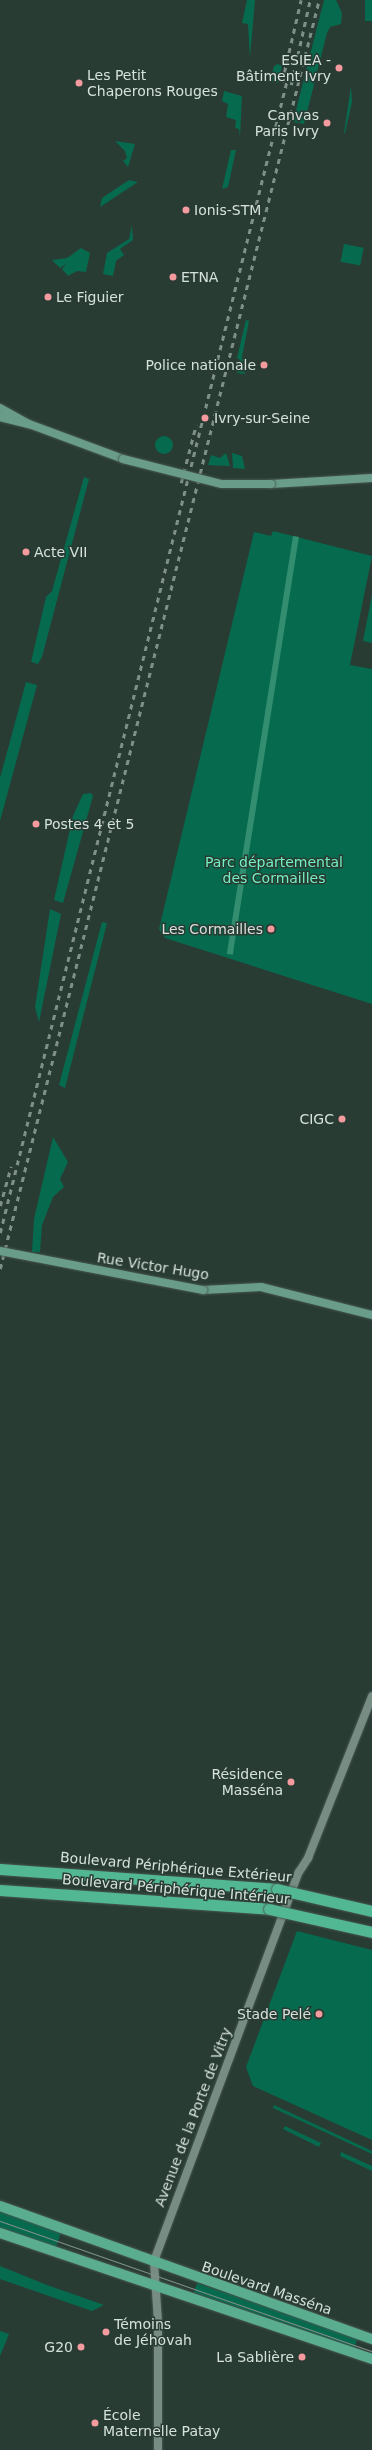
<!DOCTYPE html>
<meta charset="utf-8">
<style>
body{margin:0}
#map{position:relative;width:372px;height:2450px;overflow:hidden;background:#293c34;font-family:"DejaVu Sans",sans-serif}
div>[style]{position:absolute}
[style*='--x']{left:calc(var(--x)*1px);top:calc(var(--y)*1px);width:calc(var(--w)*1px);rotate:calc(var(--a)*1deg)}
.green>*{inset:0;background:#066a4e;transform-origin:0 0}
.round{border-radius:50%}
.water>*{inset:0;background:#328e6e;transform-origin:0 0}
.roads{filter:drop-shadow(0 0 1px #475852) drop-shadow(0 0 1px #475852)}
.tertiary>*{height:8px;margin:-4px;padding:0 4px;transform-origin:4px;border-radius:4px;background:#778d83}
.secondary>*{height:8px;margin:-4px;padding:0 4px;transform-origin:4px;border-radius:4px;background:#699d89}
.primary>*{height:10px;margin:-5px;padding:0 5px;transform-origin:5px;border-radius:5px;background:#5bad90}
.trunk>*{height:11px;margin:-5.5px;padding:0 5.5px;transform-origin:5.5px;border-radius:5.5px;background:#52b894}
.tram>*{height:1px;margin:-0.5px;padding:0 0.5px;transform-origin:0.5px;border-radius:0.5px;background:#808f89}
.rail>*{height:2.5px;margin-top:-1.25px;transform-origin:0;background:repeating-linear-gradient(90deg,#808f89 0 5px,transparent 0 10px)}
.bridges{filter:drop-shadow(0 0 1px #475852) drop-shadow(0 0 1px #475852)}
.secondary-bridge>*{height:8px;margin:-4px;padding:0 4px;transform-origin:4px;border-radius:4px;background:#699d89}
.trunk-bridge>*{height:11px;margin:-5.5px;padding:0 5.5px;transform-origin:5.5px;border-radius:5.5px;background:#52b894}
.dots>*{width:11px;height:11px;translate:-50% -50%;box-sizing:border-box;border:2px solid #293c34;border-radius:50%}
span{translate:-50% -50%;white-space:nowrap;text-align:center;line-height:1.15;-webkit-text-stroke:3px #293c34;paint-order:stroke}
.poi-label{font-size:14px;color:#d5e1dc}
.right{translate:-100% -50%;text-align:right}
.left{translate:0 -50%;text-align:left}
.park-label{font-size:14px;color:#74f0c2}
.street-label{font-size:14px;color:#d5e1dc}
</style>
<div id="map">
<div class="green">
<i style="clip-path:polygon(247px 0,255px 0,250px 58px,248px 24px,242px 23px)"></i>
<i style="clip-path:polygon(324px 0,336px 0,342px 13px,341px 24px,330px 27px,327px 33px,304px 124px,293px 122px)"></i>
<i style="left:365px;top:0;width:7px;height:21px"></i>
<i style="clip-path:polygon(278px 64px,282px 66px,278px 83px,270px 81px,274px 66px)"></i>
<i style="clip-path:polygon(351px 86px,352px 102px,345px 133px,344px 133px)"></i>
<i style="clip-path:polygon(224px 91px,242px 96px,240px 137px,239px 129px,235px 128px,236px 120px,226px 117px,228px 104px,222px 101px)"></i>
<i style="clip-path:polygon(115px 141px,135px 144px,128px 167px,123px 161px,127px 158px,125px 151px)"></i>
<i style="clip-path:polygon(231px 150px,236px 150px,228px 187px,222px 189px)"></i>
<i style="clip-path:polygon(129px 180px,138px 182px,100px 207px,102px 198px)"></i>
<i style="clip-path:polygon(132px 225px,133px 240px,120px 249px,124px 255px,116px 261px,113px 276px,103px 274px,107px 253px,129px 239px)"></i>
<i style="left:344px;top:244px;width:20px;height:18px;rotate:11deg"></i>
<i style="clip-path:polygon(81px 248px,90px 253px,86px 272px,77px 271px,68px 276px,62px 269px,66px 264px,60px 268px,52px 260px,67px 258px)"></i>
<i style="clip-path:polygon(246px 320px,249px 321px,242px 357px,245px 374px,237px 373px,240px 360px,237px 358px)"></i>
<i class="round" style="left:155px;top:436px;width:18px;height:18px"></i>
<i style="clip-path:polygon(226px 453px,230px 466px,208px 465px,211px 455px,220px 458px)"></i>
<i style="clip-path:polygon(232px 453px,242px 456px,245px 469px,233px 468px)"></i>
<i style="clip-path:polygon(84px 477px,89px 479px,42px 657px,38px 664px,31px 662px,46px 597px,52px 591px)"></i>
<i style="clip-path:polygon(273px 531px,372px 556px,350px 665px,372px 669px,372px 1004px,165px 938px,159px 929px,254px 532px,271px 536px)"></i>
<i style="clip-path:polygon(372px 595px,372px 643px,363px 641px)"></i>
<i style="clip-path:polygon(26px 682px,37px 685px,0 821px,0 778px)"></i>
<i style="clip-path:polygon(91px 793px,93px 796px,63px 903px,54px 900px,73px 816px,83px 794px)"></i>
<i style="clip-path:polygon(50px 909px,61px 914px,39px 1022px,35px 1007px)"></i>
<i style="clip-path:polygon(102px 922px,107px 923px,65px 1088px,59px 1085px)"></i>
<i style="clip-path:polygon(53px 1137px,68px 1162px,60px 1179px,64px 1187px,53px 1197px,42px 1225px,40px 1252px,32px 1252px,34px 1219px)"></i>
<i style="clip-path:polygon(297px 1931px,372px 1950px,372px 2140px,253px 2086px,246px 2067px)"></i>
<i style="clip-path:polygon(274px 2105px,372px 2151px,372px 2154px,273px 2108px)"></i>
<i style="clip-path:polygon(285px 2126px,321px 2143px,319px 2147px,283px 2129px)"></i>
<i style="clip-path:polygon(341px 2152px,372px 2166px,372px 2171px,340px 2156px)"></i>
<i style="left:0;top:2210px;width:65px;height:19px;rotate:19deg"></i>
<i style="clip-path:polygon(0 2266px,47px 2285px,104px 2305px,92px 2311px,0 2279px)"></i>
<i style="left:197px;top:2283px;width:170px;height:10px;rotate:19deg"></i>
<i style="clip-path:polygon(0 2331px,9px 2334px,0 2356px)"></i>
</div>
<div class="water">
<i style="left:293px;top:536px;width:6px;height:423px;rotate:9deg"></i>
</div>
<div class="roads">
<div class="tertiary">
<i style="--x:158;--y:2450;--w:128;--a:-90"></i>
<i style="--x:158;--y:2322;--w:61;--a:-93.8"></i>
<i style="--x:154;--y:2261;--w:415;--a:-69.6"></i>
<i style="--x:299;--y:1872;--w:17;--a:-57"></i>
<i style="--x:308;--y:1858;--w:174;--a:-68.4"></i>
</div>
<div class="secondary">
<i style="--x:0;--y:408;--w:33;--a:29"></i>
<i style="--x:0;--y:417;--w:30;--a:14"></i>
<i style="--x:29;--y:424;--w:100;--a:20.4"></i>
<i style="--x:271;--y:484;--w:101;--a:-3.4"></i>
<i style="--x:203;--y:1290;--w:58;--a:-3"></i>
<i style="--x:261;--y:1287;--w:114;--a:14.2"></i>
</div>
<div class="primary">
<i style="--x:0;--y:2206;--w:395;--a:19.7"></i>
<i style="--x:0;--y:2233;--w:393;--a:18.7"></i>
</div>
<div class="trunk">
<i style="--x:0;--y:1869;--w:278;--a:4.1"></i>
<i style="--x:0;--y:1890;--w:270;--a:4"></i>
</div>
</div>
<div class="tram">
<i style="--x:0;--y:2221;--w:394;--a:19.3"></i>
</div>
<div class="rail">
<i style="--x:282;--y:82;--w:84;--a:-77"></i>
<i style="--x:291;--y:85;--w:87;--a:-77.4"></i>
<i style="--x:181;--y:483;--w:60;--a:-75.5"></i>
<i style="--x:0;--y:1206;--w:41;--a:-74.6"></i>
<i style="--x:0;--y:1233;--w:1192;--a:-76.02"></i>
<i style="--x:0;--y:1269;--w:1308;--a:-75.89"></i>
</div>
<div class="bridges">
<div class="secondary-bridge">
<i style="--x:123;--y:459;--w:102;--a:14.2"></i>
<i style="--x:222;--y:484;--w:49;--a:0"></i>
<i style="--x:0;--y:1251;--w:207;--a:10.9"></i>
</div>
<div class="trunk-bridge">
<i style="--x:277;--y:1889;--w:98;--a:13"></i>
<i style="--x:269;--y:1909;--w:106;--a:12.6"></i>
</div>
</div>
<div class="dots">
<i style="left:339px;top:68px;background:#f49b9f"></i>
<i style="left:79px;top:83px;background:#f49b9f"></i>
<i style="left:327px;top:123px;background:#f49b9f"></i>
<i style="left:186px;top:210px;background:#f49b9f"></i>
<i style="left:173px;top:277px;background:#f49b9f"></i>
<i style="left:48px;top:297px;background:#f49b9f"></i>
<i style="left:264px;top:365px;background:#f49b9f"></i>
<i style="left:205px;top:418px;background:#f49b9f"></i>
<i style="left:26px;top:552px;background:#f49b9f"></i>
<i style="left:36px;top:824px;background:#f49b9f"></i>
<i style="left:271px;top:929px;background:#f49b9f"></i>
<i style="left:342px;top:1119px;background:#f49b9f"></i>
<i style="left:291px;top:1782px;background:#f49b9f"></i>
<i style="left:319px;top:2014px;background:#f49b9f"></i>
<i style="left:106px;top:2332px;background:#f49b9f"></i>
<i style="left:81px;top:2347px;background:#f49b9f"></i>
<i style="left:302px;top:2357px;background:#f49b9f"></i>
<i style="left:95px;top:2423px;background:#f49b9f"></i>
</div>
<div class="poi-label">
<span class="right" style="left:331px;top:68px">ESIEA -<br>Bâtiment Ivry</span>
<span class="left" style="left:87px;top:83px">Les Petit<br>Chaperons Rouges</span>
<span class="right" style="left:319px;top:123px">Canvas<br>Paris Ivry</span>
<span class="left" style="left:194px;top:210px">Ionis-STM</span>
<span class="left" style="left:181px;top:277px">ETNA</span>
<span class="left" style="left:56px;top:297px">Le Figuier</span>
<span class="right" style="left:256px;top:365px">Police nationale</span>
<span class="left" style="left:214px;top:418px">Ivry-sur-Seine</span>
<span class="left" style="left:34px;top:552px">Acte VII</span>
<span class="left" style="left:44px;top:824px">Postes 4 et 5</span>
<span class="right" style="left:263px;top:929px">Les Cormailles</span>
<span class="right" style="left:334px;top:1119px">CIGC</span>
<span class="right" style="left:283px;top:1782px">Résidence<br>Masséna</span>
<span class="right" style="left:311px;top:2014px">Stade Pelé</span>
<span class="left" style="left:114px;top:2332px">Témoins<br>de Jéhovah</span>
<span class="right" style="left:73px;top:2347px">G20</span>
<span class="right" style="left:294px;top:2357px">La Sablière</span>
<span class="left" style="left:103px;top:2423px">École<br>Maternelle Patay</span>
</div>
<div class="park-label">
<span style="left:274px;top:870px">Parc départemental<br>des Cormailles</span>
</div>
<div class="street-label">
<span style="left:153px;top:1266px;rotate:9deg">Rue Victor Hugo</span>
<span style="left:176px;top:1867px;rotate:5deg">Boulevard Périphérique Extérieur</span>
<span style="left:176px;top:1889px;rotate:5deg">Boulevard Périphérique Intérieur</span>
<span style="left:193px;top:2117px;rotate:-69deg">Avenue de la Porte de Vitry</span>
<span style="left:267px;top:2288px;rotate:19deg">Boulevard Masséna</span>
</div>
</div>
